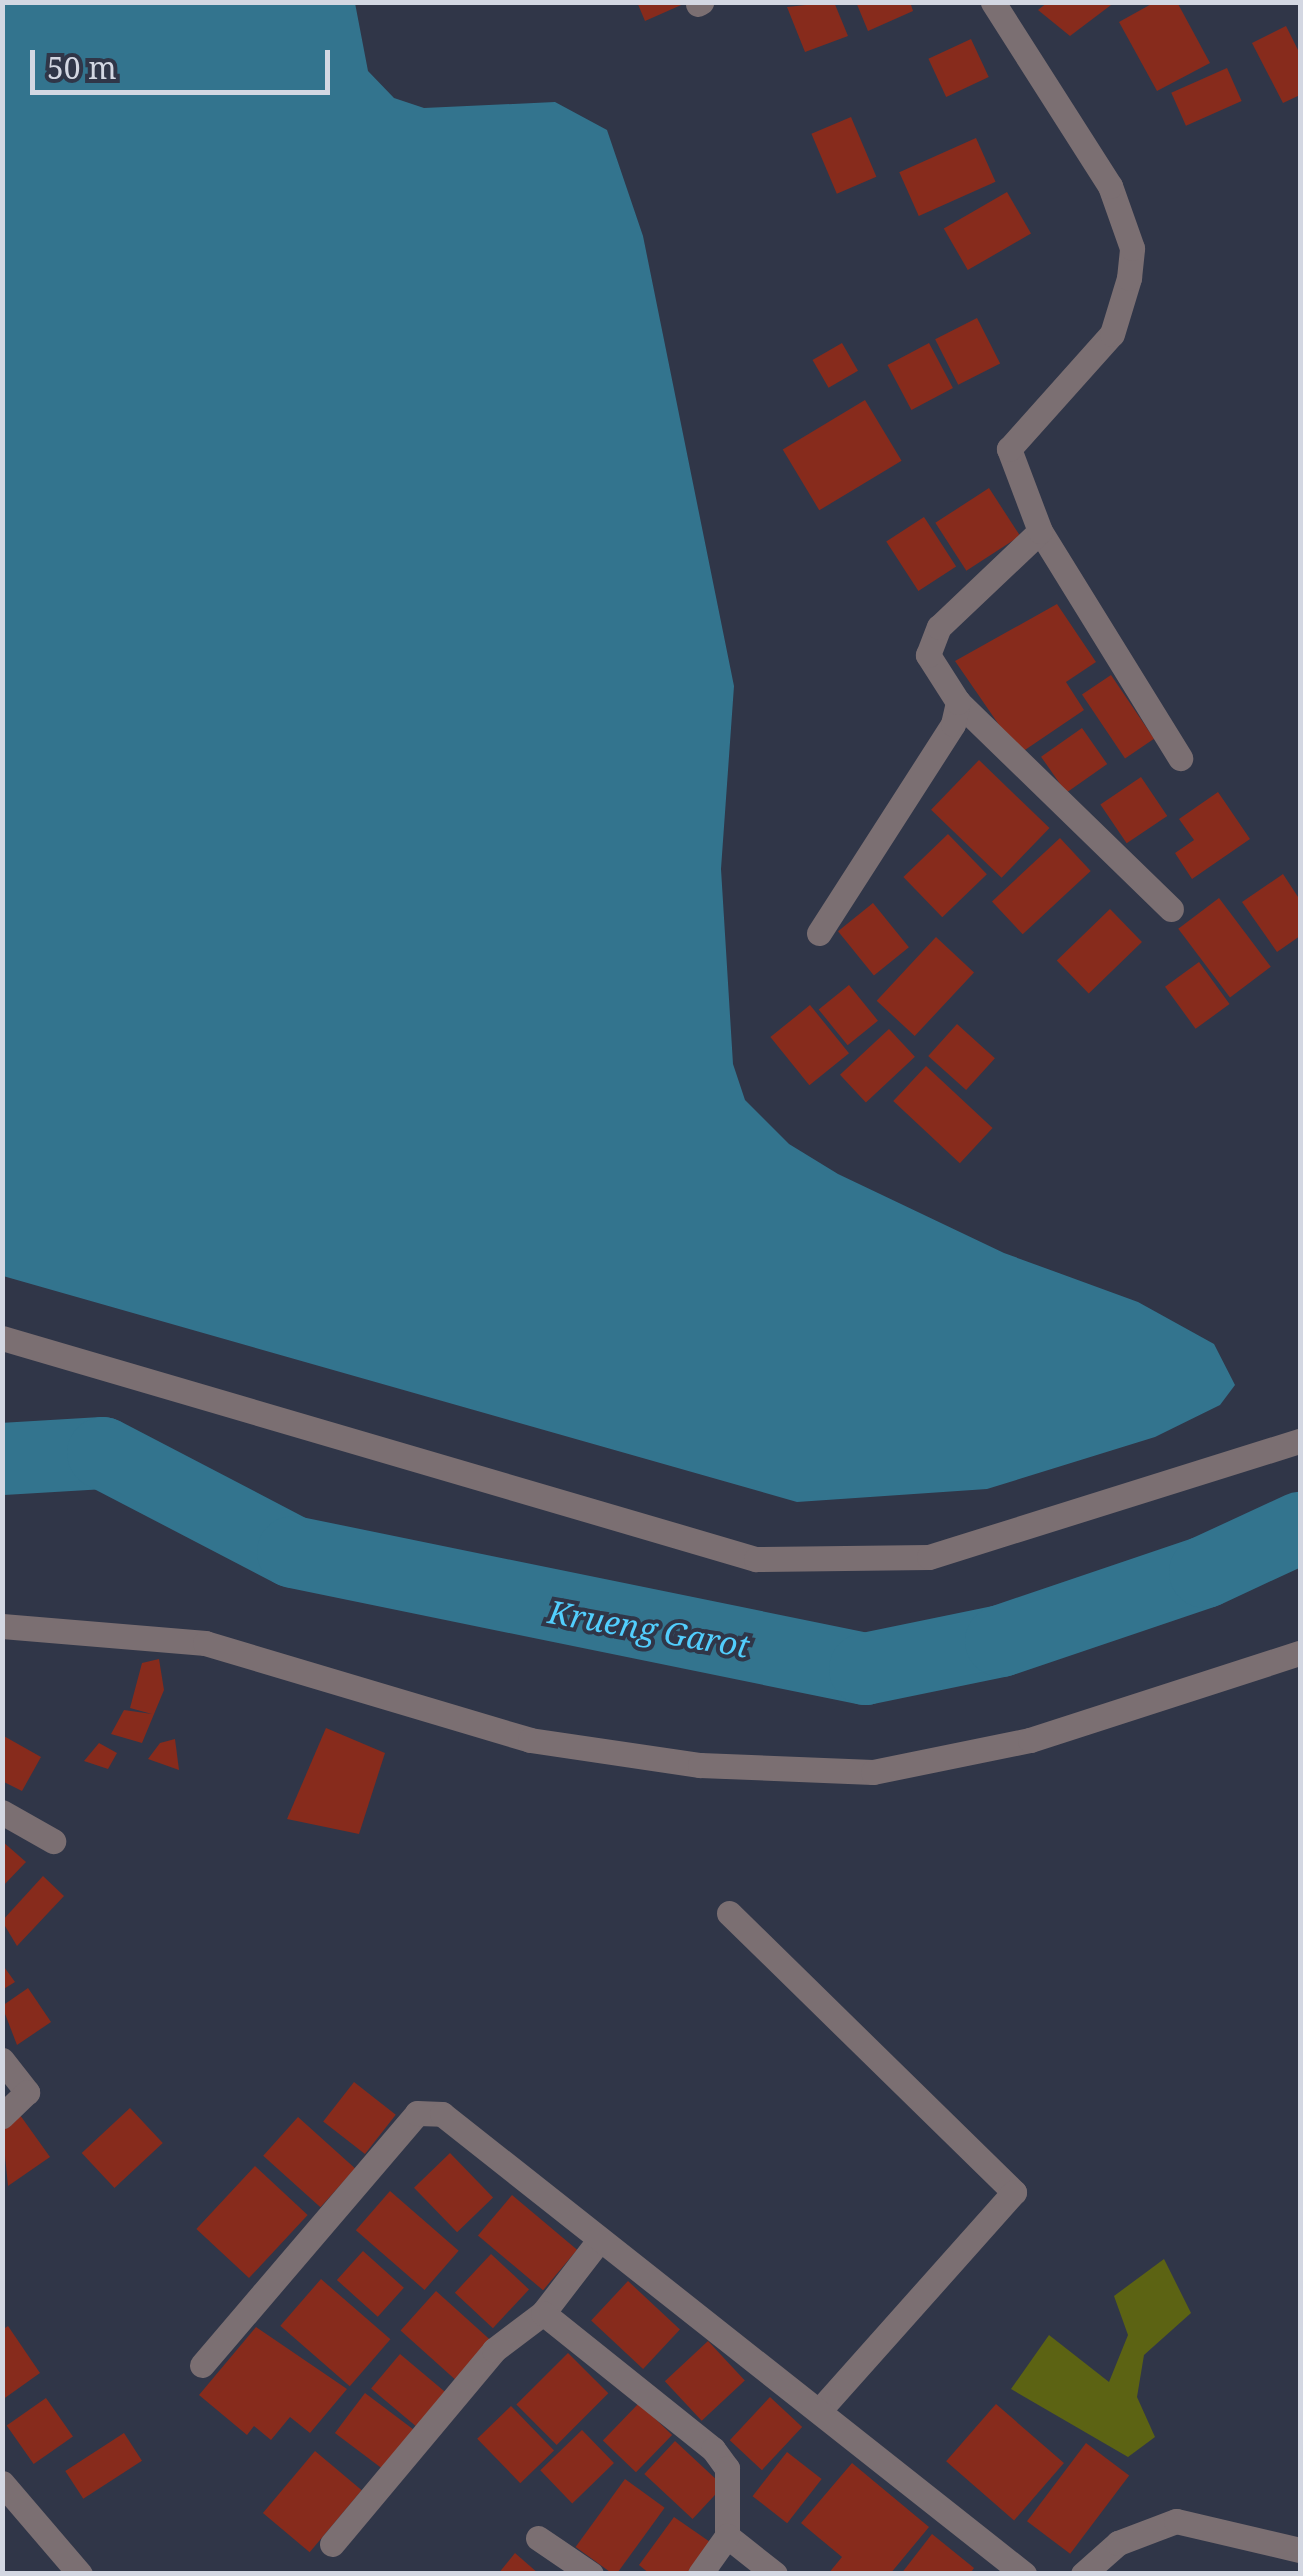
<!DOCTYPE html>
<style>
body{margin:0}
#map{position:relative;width:1303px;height:2576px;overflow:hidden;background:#303648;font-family:"Noto Serif",serif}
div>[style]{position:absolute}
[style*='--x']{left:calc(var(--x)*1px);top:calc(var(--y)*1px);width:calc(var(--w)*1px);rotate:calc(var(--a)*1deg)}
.green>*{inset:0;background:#5c6313}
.water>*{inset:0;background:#33748e}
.river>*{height:72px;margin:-36px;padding:0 36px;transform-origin:36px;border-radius:36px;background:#33748e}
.building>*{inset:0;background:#872b1c;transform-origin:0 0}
.minor>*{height:25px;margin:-12.5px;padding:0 12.5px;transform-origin:12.5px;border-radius:12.5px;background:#7b6f72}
span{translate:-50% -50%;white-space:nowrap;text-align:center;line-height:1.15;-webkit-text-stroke:8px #303648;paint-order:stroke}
.water-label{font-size:32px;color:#52cefd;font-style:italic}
.frame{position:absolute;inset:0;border:5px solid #d3d7e2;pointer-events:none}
.scale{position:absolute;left:30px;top:50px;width:300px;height:45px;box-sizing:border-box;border:5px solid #d3d7e2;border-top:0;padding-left:12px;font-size:30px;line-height:35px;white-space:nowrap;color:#d3d7e2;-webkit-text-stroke:8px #303648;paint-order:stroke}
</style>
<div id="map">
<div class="green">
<i style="clip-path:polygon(1164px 2259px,1191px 2313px,1144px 2355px,1137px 2397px,1155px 2437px,1128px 2457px,1011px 2389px,1049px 2335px,1109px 2382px,1128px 2335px,1114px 2296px)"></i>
</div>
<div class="water">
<i style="clip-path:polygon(2px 3px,355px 3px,368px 71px,394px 98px,424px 108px,555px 102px,607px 130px,643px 236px,734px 686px,721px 869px,733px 1064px,745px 1100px,789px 1144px,838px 1174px,1004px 1253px,1138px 1302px,1214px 1344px,1235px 1385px,1220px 1405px,1155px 1437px,987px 1489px,797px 1502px,3px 1276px)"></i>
</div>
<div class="river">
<i style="--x:2;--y:1459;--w:101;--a:-3.4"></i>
<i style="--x:103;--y:1453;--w:214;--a:27.5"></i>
<i style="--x:293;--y:1552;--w:584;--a:11.56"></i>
<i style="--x:865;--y:1669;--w:139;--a:-11.6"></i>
<i style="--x:1001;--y:1641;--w:215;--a:-18.7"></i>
<i style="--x:1205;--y:1572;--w:105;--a:-24.9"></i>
</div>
<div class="building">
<i style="clip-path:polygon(637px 2px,688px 2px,645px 21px)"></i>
<i style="clip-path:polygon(834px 2px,848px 36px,805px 52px,787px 7px)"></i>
<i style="clip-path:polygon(856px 2px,910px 2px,913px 11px,868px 31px)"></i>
<i style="clip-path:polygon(1048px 2px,1115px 2px,1070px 36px,1038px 10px)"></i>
<i style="clip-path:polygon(1155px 2px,1177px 2px,1210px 63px,1157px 91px,1119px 22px)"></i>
<i style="clip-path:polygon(1286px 26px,1300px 54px,1300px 95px,1283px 103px,1252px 43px)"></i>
<i style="left:971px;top:39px;width:42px;height:47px;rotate:65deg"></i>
<i style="left:1227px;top:68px;width:36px;height:61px;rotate:66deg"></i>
<i style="left:851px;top:117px;width:65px;height:43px;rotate:67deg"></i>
<i style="left:976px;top:138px;width:48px;height:84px;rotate:66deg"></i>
<i style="left:1007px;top:192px;width:48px;height:73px;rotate:60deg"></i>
<i style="left:977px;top:318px;width:51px;height:47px;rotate:63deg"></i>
<i style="left:842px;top:343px;width:32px;height:34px;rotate:60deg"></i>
<i style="left:929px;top:343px;width:51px;height:47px;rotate:62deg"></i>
<i style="left:865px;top:400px;width:71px;height:96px;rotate:59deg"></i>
<i style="left:989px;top:488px;width:57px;height:64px;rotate:57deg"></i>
<i style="left:924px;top:517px;width:59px;height:45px;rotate:57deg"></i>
<i style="clip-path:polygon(1057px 604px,1096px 662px,1066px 682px,1084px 710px,1019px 754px,955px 661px)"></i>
<i style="left:1111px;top:675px;width:77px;height:35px;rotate:56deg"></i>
<i style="left:1082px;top:728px;width:44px;height:50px;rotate:55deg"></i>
<i style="left:979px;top:760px;width:98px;height:69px;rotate:44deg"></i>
<i style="left:1141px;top:777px;width:47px;height:49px;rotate:56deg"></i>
<i style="clip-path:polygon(1218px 792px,1250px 839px,1192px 879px,1175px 853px,1194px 840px,1179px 819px)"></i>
<i style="left:948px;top:834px;width:56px;height:62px;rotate:46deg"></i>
<i style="left:1060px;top:838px;width:45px;height:93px;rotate:47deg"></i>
<i style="clip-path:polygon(1283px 874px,1300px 900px,1300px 936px,1277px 952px,1242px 902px)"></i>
<i style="left:1219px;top:898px;width:86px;height:51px;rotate:53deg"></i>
<i style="left:873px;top:903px;width:57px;height:45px;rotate:51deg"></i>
<i style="left:1110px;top:909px;width:46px;height:74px;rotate:46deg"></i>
<i style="left:936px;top:937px;width:52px;height:87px;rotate:43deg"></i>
<i style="left:1199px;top:962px;width:52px;height:42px;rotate:54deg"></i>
<i style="left:849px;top:985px;width:46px;height:39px;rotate:51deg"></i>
<i style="left:810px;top:1005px;width:62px;height:51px;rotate:51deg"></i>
<i style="left:957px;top:1024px;width:51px;height:43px;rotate:42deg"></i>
<i style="left:889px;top:1029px;width:38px;height:67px;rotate:47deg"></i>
<i style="left:926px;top:1066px;width:91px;height:48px;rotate:43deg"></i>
<i style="clip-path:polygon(159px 1659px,164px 1690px,142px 1743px,111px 1734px,124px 1710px,152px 1714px,130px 1708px,142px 1663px)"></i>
<i style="clip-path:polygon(326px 1728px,385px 1753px,359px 1834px,287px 1819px)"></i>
<i style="clip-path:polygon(2px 1735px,41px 1757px,22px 1791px,2px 1781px)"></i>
<i style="clip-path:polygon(175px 1739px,179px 1770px,148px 1759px,160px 1743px)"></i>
<i style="clip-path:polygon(99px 1743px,117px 1753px,108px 1769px,84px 1761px)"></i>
<i style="clip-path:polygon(2px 1841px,26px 1862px,2px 1887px)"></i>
<i style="clip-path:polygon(43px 1876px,64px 1896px,17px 1946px,2px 1921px)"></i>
<i style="clip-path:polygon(2px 1964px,15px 1982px,2px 1990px)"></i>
<i style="clip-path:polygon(28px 1988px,51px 2022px,17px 2045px,2px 2006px)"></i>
<i style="left:354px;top:2082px;width:53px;height:50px;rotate:38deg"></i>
<i style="left:130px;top:2108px;width:48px;height:66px;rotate:47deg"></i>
<i style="clip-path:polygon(20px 2115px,50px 2157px,8px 2186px,2px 2126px)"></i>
<i style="left:298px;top:2117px;width:77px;height:52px;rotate:42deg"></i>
<i style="left:450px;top:2153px;width:62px;height:50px;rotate:46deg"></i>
<i style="left:255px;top:2166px;width:72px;height:86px;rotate:43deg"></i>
<i style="left:390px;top:2191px;width:91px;height:52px;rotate:41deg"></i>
<i style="left:512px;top:2195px;width:85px;height:53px;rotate:40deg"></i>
<i style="left:363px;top:2251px;width:55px;height:39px;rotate:42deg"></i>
<i style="left:491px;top:2254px;width:52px;height:53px;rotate:43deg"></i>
<i style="left:321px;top:2279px;width:92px;height:62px;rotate:41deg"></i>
<i style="left:628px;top:2281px;width:71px;height:54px;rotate:43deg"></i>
<i style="left:436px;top:2291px;width:78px;height:53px;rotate:42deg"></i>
<i style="clip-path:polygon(8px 2326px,40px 2373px,2px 2400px,2px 2330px)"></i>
<i style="clip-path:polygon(256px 2327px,347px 2389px,310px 2433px,290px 2417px,271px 2440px,254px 2426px,247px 2435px,199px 2395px)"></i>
<i style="left:708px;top:2341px;width:54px;height:59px;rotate:47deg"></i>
<i style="left:568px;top:2353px;width:57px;height:73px;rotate:45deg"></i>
<i style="left:400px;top:2354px;width:59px;height:45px;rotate:40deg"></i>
<i style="left:365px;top:2393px;width:64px;height:50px;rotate:37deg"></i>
<i style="left:770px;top:2397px;width:44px;height:59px;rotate:43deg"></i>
<i style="left:46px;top:2398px;width:47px;height:48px;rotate:55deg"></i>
<i style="left:639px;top:2403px;width:46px;height:52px;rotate:44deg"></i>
<i style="left:996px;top:2404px;width:90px;height:76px;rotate:41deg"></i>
<i style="left:511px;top:2406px;width:62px;height:47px;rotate:46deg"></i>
<i style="left:582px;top:2430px;width:46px;height:58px;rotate:46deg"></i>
<i style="left:124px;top:2433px;width:33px;height:70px;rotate:57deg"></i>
<i style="left:675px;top:2441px;width:66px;height:45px;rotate:43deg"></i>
<i style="left:1086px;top:2443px;width:54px;height:98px;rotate:37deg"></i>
<i style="left:315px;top:2451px;width:61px;height:81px;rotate:40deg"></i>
<i style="left:787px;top:2452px;width:44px;height:56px;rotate:38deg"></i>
<i style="clip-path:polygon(852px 2463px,929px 2527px,890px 2574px,828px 2574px,842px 2557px,801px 2523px)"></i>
<i style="left:625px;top:2479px;width:49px;height:84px;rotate:36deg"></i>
<i style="clip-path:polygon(674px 2517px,713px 2544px,691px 2574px,650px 2574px,639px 2565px)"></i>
<i style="clip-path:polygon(932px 2534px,974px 2568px,970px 2574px,901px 2574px)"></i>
<i style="clip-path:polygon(515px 2553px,539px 2574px,498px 2574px)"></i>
</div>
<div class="minor">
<i style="--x:698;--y:4;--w:4;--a:-34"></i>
<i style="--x:1040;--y:531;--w:267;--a:58.3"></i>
<i style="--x:958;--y:702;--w:297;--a:44.2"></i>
<i style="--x:819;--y:933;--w:248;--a:-57.3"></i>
<i style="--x:953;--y:724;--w:23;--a:-77"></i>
<i style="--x:958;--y:702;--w:56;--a:-122.6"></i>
<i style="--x:928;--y:655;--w:30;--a:-69"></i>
<i style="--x:939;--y:627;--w:139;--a:-43.5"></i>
<i style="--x:1040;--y:531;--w:88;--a:-110.7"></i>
<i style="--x:1009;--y:449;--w:154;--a:-48.2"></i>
<i style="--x:1112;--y:334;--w:59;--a:-73.1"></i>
<i style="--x:1129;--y:278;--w:30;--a:-84"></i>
<i style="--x:1132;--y:248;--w:66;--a:-109.5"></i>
<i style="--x:1110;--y:186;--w:218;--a:-122.5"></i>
<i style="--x:2;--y:1338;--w:786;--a:16.34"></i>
<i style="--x:756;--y:1559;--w:173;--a:-0.7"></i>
<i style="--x:929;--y:1557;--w:389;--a:-17.4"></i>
<i style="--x:2;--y:1626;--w:204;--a:4.8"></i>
<i style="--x:205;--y:1643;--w:339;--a:16.6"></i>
<i style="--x:530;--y:1740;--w:172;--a:8.4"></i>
<i style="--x:700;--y:1765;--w:173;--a:2.3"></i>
<i style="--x:873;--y:1772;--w:160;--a:-11.5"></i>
<i style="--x:1030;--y:1740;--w:284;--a:-17.9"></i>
<i style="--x:2;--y:1812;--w:59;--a:29.6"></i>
<i style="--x:729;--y:1913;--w:399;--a:44.4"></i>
<i style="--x:1014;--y:2192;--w:293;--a:131.7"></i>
<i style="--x:2;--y:2060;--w:41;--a:52"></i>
<i style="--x:27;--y:2092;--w:35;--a:136"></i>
<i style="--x:543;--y:2313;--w:93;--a:-52.4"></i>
<i style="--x:202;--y:2365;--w:331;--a:-49.5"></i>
<i style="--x:417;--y:2113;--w:25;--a:2"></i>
<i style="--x:442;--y:2114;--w:742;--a:38.32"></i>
<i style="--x:2;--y:2483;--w:120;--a:49.4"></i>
<i style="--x:538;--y:2538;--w:64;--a:34.2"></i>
<i style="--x:332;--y:2544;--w:253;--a:-50.1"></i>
<i style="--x:494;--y:2350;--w:61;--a:-37.1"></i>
<i style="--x:543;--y:2313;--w:218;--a:38.7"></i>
<i style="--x:713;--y:2449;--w:24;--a:54"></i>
<i style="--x:727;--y:2468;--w:68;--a:90"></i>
<i style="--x:727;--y:2536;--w:61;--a:38.4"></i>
<i style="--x:700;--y:2574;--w:47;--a:-54.6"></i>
<i style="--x:1083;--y:2574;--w:47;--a:-41.5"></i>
<i style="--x:1118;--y:2543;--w:62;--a:-20.8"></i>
<i style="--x:1176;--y:2521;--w:127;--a:13.2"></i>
</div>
<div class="water-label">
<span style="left:649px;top:1629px;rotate:10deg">Krueng Garot</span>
</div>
<div class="frame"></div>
<div class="scale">50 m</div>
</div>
